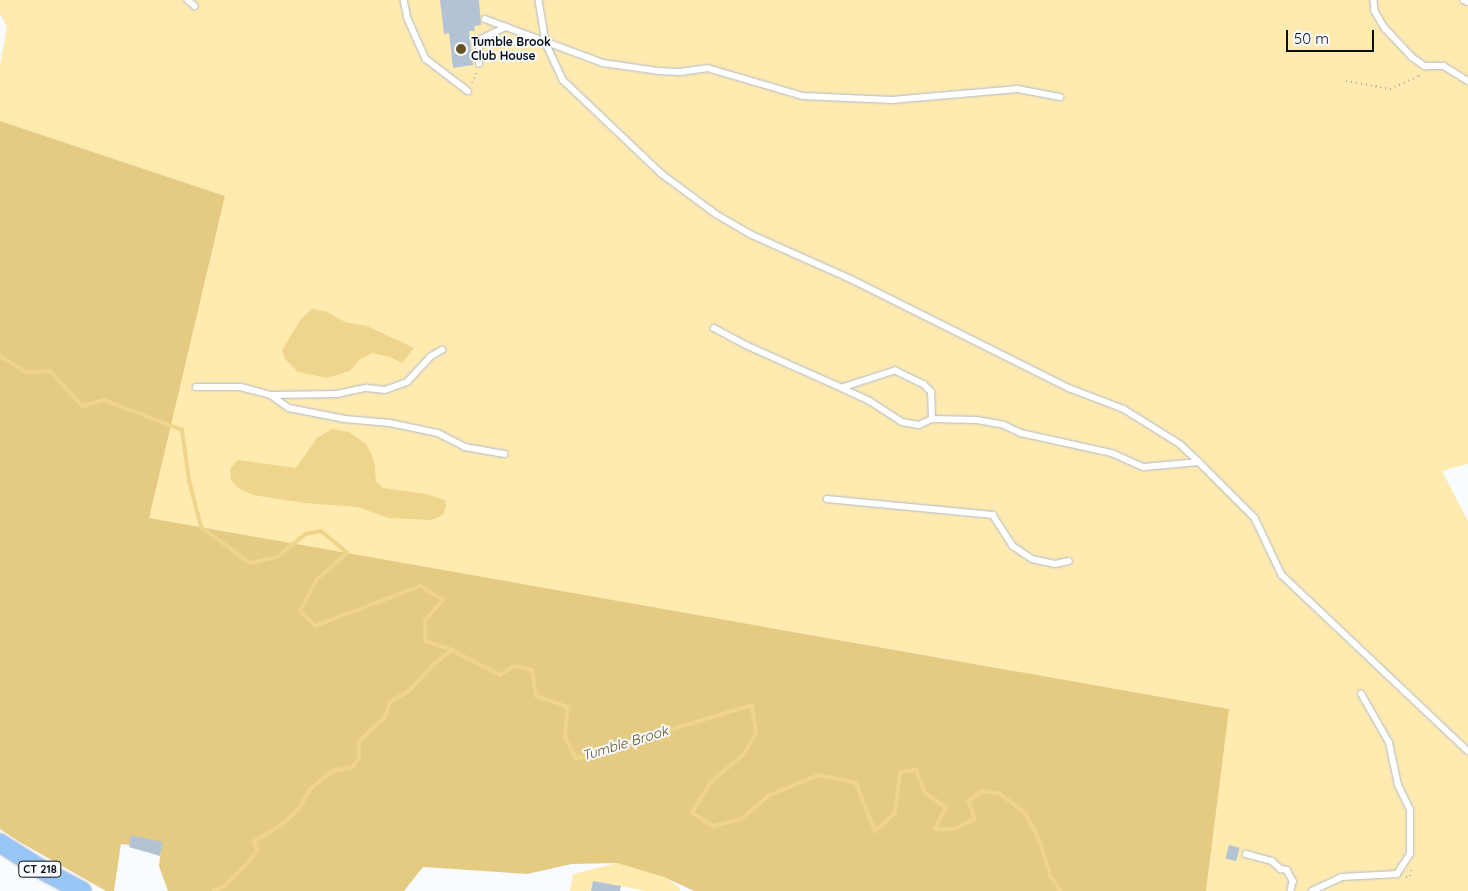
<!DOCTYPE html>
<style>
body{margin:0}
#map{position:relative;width:1468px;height:891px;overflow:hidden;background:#f8fbff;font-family:Quicksand,sans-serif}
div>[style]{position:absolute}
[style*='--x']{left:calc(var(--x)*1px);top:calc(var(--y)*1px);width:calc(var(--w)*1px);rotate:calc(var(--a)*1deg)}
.green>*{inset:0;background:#ffeab0}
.forest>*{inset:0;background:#e5ca81}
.water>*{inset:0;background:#efd48b}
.stream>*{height:4px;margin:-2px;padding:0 2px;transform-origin:2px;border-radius:2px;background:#efd48b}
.building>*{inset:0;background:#b3c3d3;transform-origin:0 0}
.path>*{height:2px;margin-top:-1px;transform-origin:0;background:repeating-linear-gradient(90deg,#a6aaae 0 1px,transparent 0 5px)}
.roads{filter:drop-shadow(0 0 1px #adbccd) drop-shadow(0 0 1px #adbccd)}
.lane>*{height:5.5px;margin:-2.75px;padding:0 2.75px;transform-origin:2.75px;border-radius:2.75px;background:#fff}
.primary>*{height:18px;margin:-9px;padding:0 9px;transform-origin:9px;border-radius:9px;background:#97c5f4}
.dots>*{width:14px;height:14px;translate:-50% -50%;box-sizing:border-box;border:2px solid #f8fbff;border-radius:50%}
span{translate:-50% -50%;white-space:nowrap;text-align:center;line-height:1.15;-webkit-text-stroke:4px #f8fbff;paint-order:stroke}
.shield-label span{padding:1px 4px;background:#f8fbff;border:1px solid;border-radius:4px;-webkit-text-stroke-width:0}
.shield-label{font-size:11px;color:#090e13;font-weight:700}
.poi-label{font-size:12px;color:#090e13;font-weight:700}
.left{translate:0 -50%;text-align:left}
.water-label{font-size:14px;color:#64521b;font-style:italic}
.scale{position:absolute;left:1286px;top:30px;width:88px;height:22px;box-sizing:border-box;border:2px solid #090e13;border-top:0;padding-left:6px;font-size:15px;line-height:18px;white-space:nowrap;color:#090e13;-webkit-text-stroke:4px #f8fbff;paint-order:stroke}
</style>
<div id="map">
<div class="green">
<i style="clip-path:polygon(0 0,1468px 0,1468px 464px,1442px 471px,1468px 521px,1468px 891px,1206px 891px,1228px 709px,148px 518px,225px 196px,0 121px,0 65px,7px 27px,0 14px)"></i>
<i style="clip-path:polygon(617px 863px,665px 877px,680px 888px,680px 891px,646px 891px,593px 881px,591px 891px,570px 891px,573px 874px)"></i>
</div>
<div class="forest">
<i style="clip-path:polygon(0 121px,225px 196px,149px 518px,1229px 709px,1206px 891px,694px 891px,664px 877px,617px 863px,572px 864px,527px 874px,423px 867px,404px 891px,168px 891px,159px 866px,161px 848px,121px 844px,114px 891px,106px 891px,18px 841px,0 829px)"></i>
</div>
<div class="water">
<i style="clip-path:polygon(312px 309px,325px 311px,345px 322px,367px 326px,414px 348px,402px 363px,390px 357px,372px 353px,359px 360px,350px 371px,327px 378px,298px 372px,285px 359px,282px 350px,301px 319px)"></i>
<i style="clip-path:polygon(332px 429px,349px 432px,366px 444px,374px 460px,376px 482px,383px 488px,426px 494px,445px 500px,446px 507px,443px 515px,431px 520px,388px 518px,358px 507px,305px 503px,253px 495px,238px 488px,231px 480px,230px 469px,238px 460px,296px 468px,317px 438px)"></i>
</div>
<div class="stream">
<i style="--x:0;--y:356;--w:31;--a:32"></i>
<i style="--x:26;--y:372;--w:24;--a:-2"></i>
<i style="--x:50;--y:371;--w:47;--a:47.6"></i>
<i style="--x:82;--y:406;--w:23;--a:-15"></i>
<i style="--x:104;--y:400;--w:84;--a:21"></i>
<i style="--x:182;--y:430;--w:50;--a:82"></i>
<i style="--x:189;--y:480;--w:49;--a:75.7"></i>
<i style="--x:201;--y:527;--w:61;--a:36.3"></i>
<i style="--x:250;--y:563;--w:28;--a:-13"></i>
<i style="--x:277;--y:557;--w:36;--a:-39"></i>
<i style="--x:305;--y:534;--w:16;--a:-11"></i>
<i style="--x:321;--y:531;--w:34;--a:40"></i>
<i style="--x:347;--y:553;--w:40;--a:139"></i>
<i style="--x:317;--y:579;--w:36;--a:118"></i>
<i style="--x:300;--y:611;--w:21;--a:45"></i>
<i style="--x:315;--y:626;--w:112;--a:-20.9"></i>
<i style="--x:420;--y:586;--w:27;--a:31"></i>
<i style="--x:443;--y:600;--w:27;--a:132"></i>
<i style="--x:425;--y:620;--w:21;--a:90"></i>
<i style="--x:425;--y:641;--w:28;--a:18"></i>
<i style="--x:452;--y:650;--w:54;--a:27.5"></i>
<i style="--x:500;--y:675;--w:17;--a:-33"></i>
<i style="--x:514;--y:666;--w:18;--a:13"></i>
<i style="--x:532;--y:670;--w:26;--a:81"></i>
<i style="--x:536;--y:696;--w:34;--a:19"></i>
<i style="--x:568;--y:707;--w:30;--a:96"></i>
<i style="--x:565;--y:737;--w:25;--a:63"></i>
<i style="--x:576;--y:759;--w:184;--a:-17.1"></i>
<i style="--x:752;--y:705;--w:28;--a:82"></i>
<i style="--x:756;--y:733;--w:24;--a:120"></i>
<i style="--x:744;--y:754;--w:45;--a:139.5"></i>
<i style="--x:710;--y:783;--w:35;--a:121"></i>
<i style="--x:692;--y:813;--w:25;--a:32"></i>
<i style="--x:713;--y:826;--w:29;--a:-14"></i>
<i style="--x:741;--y:819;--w:38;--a:-40"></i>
<i style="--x:770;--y:795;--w:53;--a:-22.2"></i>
<i style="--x:819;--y:775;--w:38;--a:12"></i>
<i style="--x:856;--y:783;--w:52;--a:68.4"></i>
<i style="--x:875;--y:831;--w:27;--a:-42"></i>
<i style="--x:895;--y:813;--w:41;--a:-83"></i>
<i style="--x:900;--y:772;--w:16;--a:-7"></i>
<i style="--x:916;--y:770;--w:25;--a:69"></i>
<i style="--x:925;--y:793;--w:25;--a:34"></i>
<i style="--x:946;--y:807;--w:25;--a:117"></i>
<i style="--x:935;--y:829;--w:20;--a:0"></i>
<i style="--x:955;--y:829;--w:22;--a:-27"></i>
<i style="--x:975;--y:819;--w:19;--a:-111"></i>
<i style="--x:968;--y:801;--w:17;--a:-36"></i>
<i style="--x:982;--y:791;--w:18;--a:9"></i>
<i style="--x:1000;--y:794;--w:31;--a:37"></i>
<i style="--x:1025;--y:813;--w:30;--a:62"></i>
<i style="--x:1039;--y:839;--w:39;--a:73"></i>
<i style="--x:1050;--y:876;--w:19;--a:54"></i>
<i style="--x:214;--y:891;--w:11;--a:-27"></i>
<i style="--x:224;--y:886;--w:33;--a:-44"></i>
<i style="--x:248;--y:863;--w:15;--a:-53"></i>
<i style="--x:257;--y:851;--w:10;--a:-107"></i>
<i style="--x:254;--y:841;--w:30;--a:-30"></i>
<i style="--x:280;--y:826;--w:24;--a:-42"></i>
<i style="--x:298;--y:810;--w:24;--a:-60"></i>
<i style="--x:310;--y:789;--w:28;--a:-39"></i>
<i style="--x:332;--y:771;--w:21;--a:-11"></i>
<i style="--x:353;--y:767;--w:12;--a:-59"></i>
<i style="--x:359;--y:757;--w:16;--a:-90"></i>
<i style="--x:359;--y:741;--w:35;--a:-43"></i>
<i style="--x:385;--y:717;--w:16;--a:-72"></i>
<i style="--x:390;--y:702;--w:22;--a:-30"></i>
<i style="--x:409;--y:691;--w:37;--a:-47"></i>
<i style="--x:434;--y:664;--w:23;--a:-38"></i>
</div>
<div class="building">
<i style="clip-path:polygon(440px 0,479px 0,481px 25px,474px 26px,475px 31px,469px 31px,473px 65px,453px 68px,449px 33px,444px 34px)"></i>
<i style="clip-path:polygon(131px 835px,163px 842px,160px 856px,129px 847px)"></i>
<i style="left:1229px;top:845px;width:11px;height:14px;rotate:15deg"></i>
<i style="clip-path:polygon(593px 881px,621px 886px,620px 891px,591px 891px)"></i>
</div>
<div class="path">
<i style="--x:1346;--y:81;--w:45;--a:10.3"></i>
<i style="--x:1390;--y:89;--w:32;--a:-24"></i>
<i style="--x:1419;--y:76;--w:4;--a:-63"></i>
<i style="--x:472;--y:83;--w:13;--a:-67"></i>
<i style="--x:1406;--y:877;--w:4;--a:-14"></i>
<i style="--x:1410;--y:876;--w:8;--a:-76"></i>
</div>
<div class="roads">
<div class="lane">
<i style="--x:188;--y:0;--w:9;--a:41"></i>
<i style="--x:404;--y:0;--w:19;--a:78"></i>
<i style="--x:408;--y:19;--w:44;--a:65.8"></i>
<i style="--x:426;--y:59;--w:53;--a:37.3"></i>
<i style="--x:539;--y:0;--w:44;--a:80.8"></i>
<i style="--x:546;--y:43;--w:41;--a:65.3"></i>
<i style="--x:563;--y:80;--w:137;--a:43.5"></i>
<i style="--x:662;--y:174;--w:67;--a:36.5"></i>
<i style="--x:716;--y:214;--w:42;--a:30.3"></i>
<i style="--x:752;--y:235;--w:108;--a:24"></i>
<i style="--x:851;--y:279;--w:244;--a:26.6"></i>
<i style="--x:1069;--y:388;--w:59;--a:20.9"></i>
<i style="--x:1124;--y:409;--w:66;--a:32"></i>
<i style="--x:1180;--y:444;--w:26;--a:43"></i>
<i style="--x:1374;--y:0;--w:11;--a:85"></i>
<i style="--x:1375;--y:11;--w:20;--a:60"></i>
<i style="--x:1385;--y:28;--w:40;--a:47"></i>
<i style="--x:1412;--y:57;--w:16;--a:35"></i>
<i style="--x:1425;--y:66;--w:19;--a:0"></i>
<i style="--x:1444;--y:66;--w:28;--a:32"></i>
<i style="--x:1464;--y:0;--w:4;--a:27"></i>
<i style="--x:485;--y:19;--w:126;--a:20.4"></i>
<i style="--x:603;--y:63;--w:57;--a:8.1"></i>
<i style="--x:659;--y:71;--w:21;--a:3"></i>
<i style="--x:680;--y:72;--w:27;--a:-8"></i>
<i style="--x:707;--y:68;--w:100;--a:16.3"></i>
<i style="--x:803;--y:96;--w:89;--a:2.6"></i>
<i style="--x:892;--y:100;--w:126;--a:-5"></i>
<i style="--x:1018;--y:89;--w:43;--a:10.8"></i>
<i style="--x:479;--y:64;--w:24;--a:-90"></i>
<i style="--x:479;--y:40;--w:30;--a:-26"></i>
<i style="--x:714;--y:328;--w:36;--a:28"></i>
<i style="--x:746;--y:345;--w:105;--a:24.1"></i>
<i style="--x:842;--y:388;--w:31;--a:25"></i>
<i style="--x:870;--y:401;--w:38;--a:33"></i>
<i style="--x:902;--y:422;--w:17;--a:10"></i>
<i style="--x:919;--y:425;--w:14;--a:-25"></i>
<i style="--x:932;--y:419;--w:27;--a:-92"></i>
<i style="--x:931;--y:392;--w:10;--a:-135"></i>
<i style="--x:924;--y:385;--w:32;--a:-154"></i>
<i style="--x:895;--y:371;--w:56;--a:162.2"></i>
<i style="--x:196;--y:387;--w:45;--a:0"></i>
<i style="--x:241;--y:387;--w:31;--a:15"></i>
<i style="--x:271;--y:395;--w:66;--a:-0.9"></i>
<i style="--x:337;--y:394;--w:30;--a:-12"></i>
<i style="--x:366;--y:388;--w:19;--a:6"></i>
<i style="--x:385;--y:390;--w:23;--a:-20"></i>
<i style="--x:407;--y:382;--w:34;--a:-47"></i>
<i style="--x:430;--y:357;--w:14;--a:-30"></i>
<i style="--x:271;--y:395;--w:22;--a:36"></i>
<i style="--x:289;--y:408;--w:57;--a:11.1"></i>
<i style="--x:345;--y:419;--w:45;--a:5.1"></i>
<i style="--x:390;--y:423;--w:49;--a:11.8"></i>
<i style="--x:438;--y:433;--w:30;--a:27"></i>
<i style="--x:465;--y:447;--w:40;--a:10"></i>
<i style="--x:932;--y:419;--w:45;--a:1.3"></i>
<i style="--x:977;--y:420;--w:27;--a:10"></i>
<i style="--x:1004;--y:425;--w:19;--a:25"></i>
<i style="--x:1021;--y:433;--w:93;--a:12.4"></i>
<i style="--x:1112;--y:453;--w:35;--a:24"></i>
<i style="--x:1144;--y:467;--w:55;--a:-5.2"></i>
<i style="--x:1199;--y:462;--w:79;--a:45"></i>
<i style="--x:1255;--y:518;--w:63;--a:64.7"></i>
<i style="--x:1282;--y:575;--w:256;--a:43.4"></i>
<i style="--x:827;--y:499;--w:167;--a:5.5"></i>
<i style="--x:993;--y:515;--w:37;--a:57"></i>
<i style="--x:1013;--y:546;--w:23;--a:34"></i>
<i style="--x:1032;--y:559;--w:24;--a:12"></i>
<i style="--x:1055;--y:564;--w:14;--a:-12"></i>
<i style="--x:1246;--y:854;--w:27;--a:15"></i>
<i style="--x:1272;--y:861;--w:12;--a:42"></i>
<i style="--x:1281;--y:869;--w:6;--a:9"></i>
<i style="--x:1287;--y:870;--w:13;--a:61"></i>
<i style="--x:1293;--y:881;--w:10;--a:101"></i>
<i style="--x:1312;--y:891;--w:33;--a:-25"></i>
<i style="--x:1342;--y:877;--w:55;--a:-3.1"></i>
<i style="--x:1397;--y:874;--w:24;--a:-57"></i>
<i style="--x:1410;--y:854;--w:44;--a:-90"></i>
<i style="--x:1410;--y:810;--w:28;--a:-116"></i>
<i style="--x:1398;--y:785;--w:43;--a:-102.1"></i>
<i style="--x:1389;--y:743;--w:56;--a:-119.7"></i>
</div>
<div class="primary">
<i style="--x:0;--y:843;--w:52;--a:32.5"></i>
<i style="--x:44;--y:871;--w:43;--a:27.8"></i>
</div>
</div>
<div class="dots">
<i style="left:461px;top:49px;background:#655421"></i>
</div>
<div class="shield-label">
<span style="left:40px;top:869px">CT 218</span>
</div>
<div class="poi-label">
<span class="left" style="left:471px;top:49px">Tumble Brook<br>Club House</span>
</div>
<div class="water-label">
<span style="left:625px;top:743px;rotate:-17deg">Tumble Brook</span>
</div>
<div class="scale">50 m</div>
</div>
